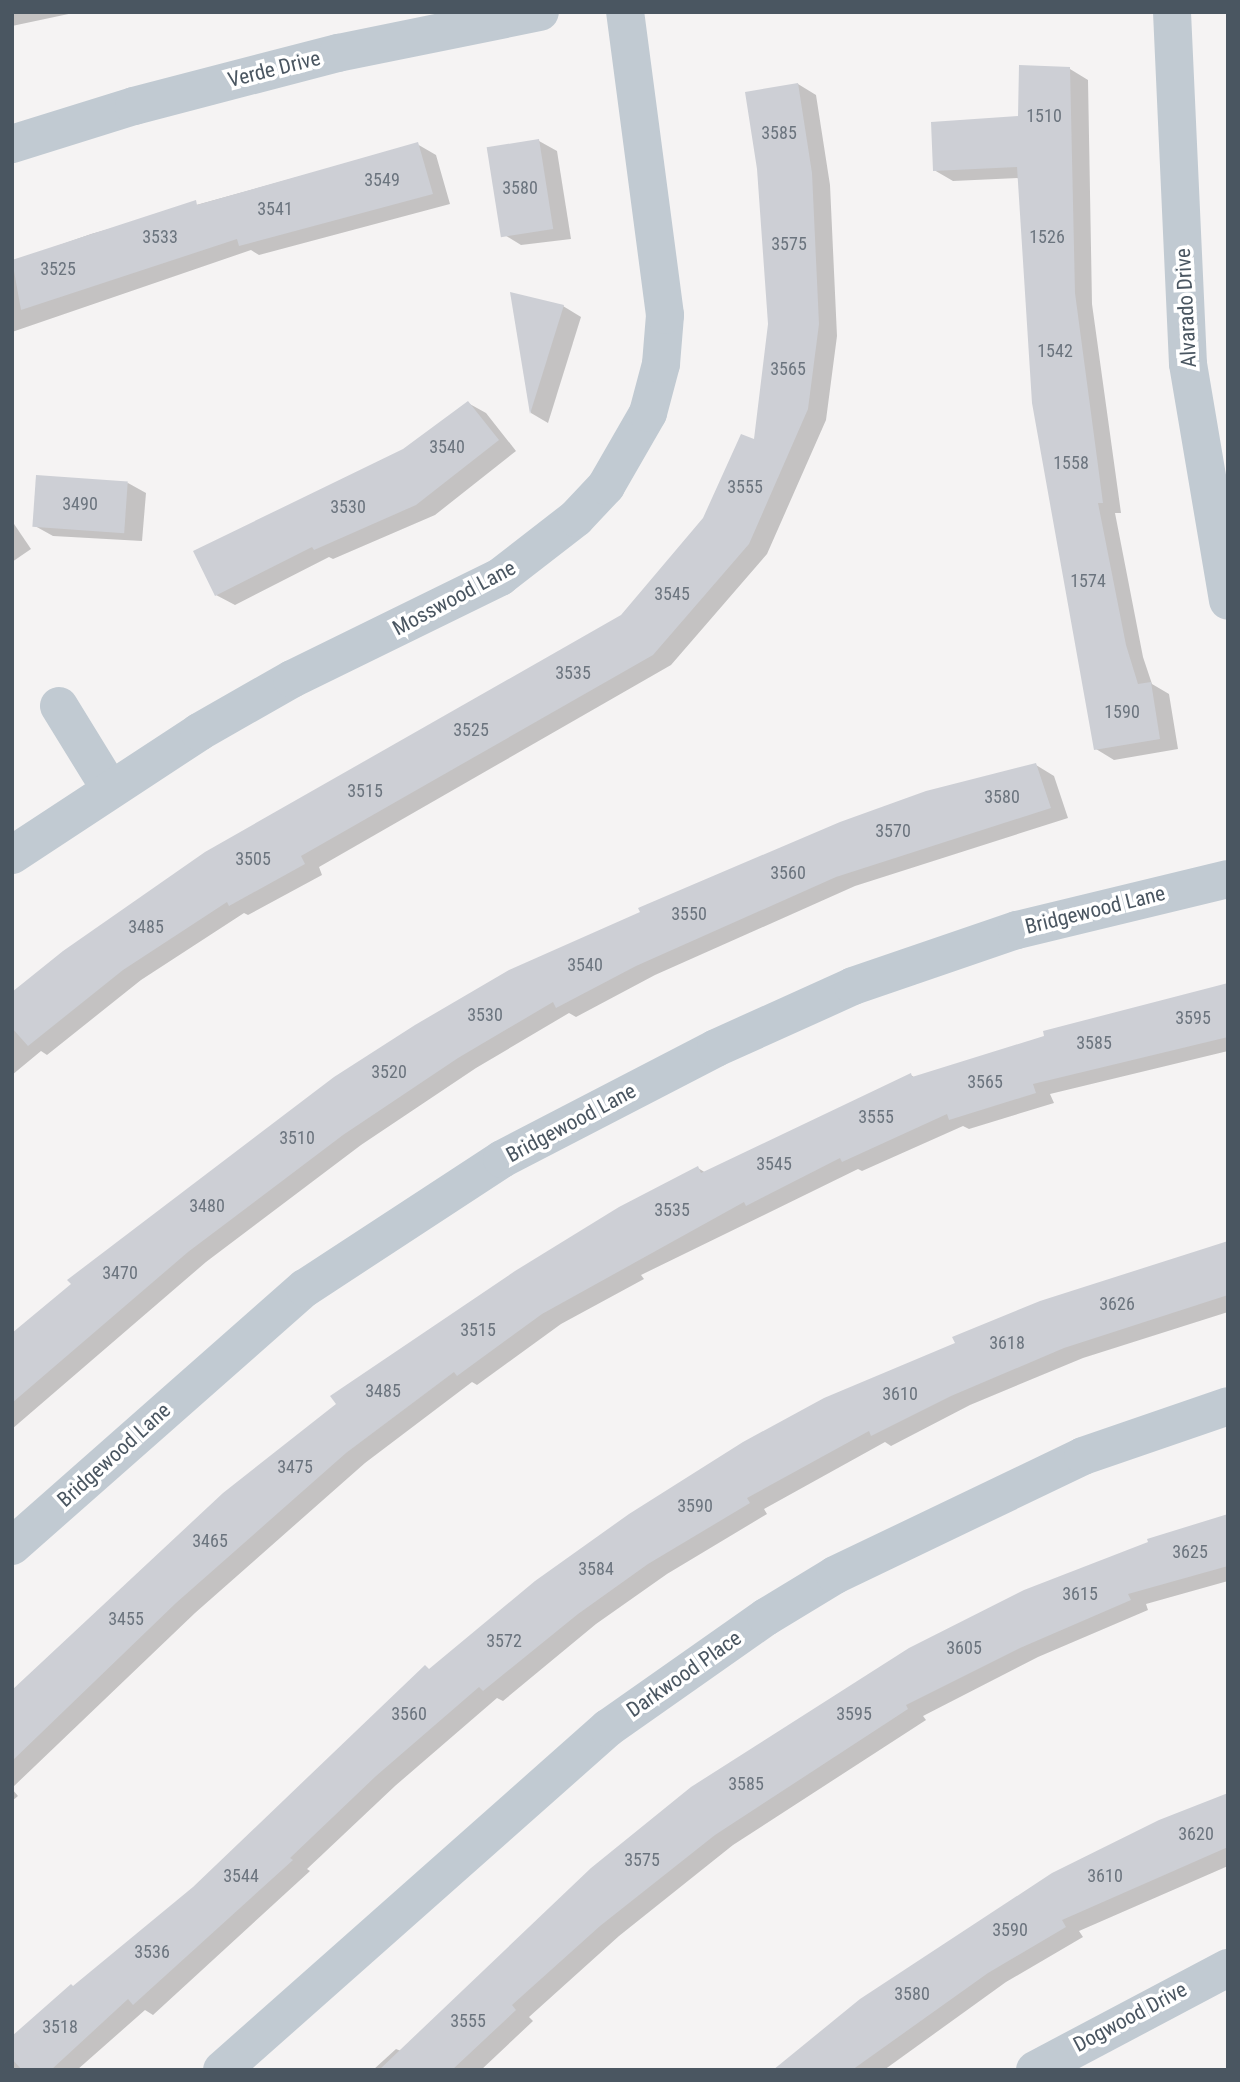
<!DOCTYPE html>
<style>
body{margin:0}
#map{position:relative;width:1240px;height:2082px;overflow:hidden;background:#f5f3f3;font-family:"Roboto Condensed",sans-serif}
div>[style]{position:absolute}
[style*='--x']{left:calc(var(--x)*1px);top:calc(var(--y)*1px);width:calc(var(--w)*1px);rotate:calc(var(--a)*1deg)}
.shadow>*{inset:0;background:#0003}
.building>*{inset:0;background:#cdcfd5;transform-origin:0 0}
.minor>*{height:38px;margin:-19px;padding:0 19px;transform-origin:19px;border-radius:19px;background:#c1cad2}
span{translate:-50% -50%;white-space:nowrap;text-align:center;line-height:1.15;-webkit-text-stroke:7px #fff;paint-order:stroke}
.number-label{font-size:18px;color:#6b747e}
.number-label span{-webkit-text-stroke-width:0}
.street-label{font-size:21px;color:#4a5661}
.frame{position:absolute;inset:0;border:14px solid #4a5661;pointer-events:none}
</style>
<div id="map">
<div class="shadow">
<i style="clip-path:polygon(12px 12px,78px 12px,12px 26px)"></i>
<i style="clip-path:polygon(1070px 69px,1088px 80px,1092px 304px,1121px 513px,1115px 513px,1143px 657px,1152px 684px,1169px 694px,1178px 749px,1114px 760px,1096px 749px,1020px 178px,953px 181px,934px 170px,1019px 118px)"></i>
<i style="clip-path:polygon(798px 84px,816px 95px,830px 185px,837px 336px,826px 420px,767px 554px,671px 665px,319px 867px,322px 875px,248px 915px,244px 913px,141px 980px,47px 1055px,41px 1051px,12px 1075px,12px 994px,622px 616px,704px 519px,755px 441px)"></i>
<i style="clip-path:polygon(539px 141px,557px 151px,571px 239px,521px 245px,503px 234px)"></i>
<i style="clip-path:polygon(417px 144px,436px 155px,450px 204px,259px 255px,251px 250px,12px 332px,12px 262px,91px 234px)"></i>
<i style="clip-path:polygon(512px 294px,563px 306px,581px 317px,548px 423px,531px 413px)"></i>
<i style="clip-path:polygon(468px 403px,486px 413px,516px 451px,435px 515px,333px 559px,329px 557px,235px 605px,216px 595px)"></i>
<i style="clip-path:polygon(128px 483px,146px 493px,142px 541px,53px 536px,35px 526px)"></i>
<i style="clip-path:polygon(12px 521px,31px 549px,12px 562px)"></i>
<i style="clip-path:polygon(1036px 765px,1054px 776px,1068px 818px,855px 886px,655px 975px,576px 1017px,569px 1013px,476px 1068px,361px 1145px,206px 1262px,12px 1429px,12px 1337px,335px 1079px)"></i>
<i style="clip-path:polygon(1228px 985px,1228px 1051px,1050px 1094px,1054px 1103px,969px 1129px,963px 1126px,862px 1171px,858px 1169px,641px 1275px,644px 1279px,561px 1324px,477px 1385px,472px 1382px,365px 1463px,195px 1613px,12px 1788px,12px 1693px,698px 1168px,706px 1173px,911px 1075px,915px 1078px)"></i>
<i style="clip-path:polygon(1228px 1243px,1228px 1312px,1083px 1358px,970px 1405px,891px 1446px,885px 1442px,764px 1509px,767px 1514px,667px 1574px,596px 1624px,503px 1701px,497px 1698px,395px 1786px,307px 1869px,310px 1871px,153px 2015px,145px 2010px,77px 2070px,12px 2070px,12px 2037px,194px 1889px,430px 1670px,536px 1583px)"></i>
<i style="clip-path:polygon(1228px 1515px,1228px 1581px,1146px 1604px,1148px 1610px,1038px 1657px,923px 1716px,926px 1720px,733px 1845px,619px 1936px,529px 2017px,533px 2021px,481px 2070px,373px 2070px,396px 2049px,401px 2051px,592px 1870px)"></i>
<i style="clip-path:polygon(12px 1789px,18px 1796px,12px 1801px)"></i>
<i style="clip-path:polygon(1228px 1794px,1228px 1866px,1079px 1931px,1083px 1937px,1006px 1982px,884px 2070px,776px 2070px)"></i>
</div>
<div class="building">
<i style="clip-path:polygon(1019px 65px,1070px 67px,1075px 293px,1103px 503px,1098px 503px,1126px 645px,1138px 684px,1151px 682px,1160px 739px,1094px 750px,1032px 403px,1017px 167px,933px 171px,931px 122px,1018px 116px)"></i>
<i style="clip-path:polygon(798px 83px,812px 173px,819px 324px,808px 409px,749px 544px,653px 655px,301px 856px,305px 864px,229px 906px,227px 902px,123px 970px,28px 1046px,12px 1028px,12px 992px,63px 951px,205px 852px,621px 615px,703px 518px,741px 434px,754px 439px,768px 324px,757px 169px,745px 92px)"></i>
<i style="left:539px;top:139px;width:91px;height:53px;rotate:81deg"></i>
<i style="clip-path:polygon(418px 142px,433px 194px,239px 246px,237px 239px,21px 310px,12px 260px,196px 200px,197px 205px)"></i>
<i style="clip-path:polygon(510px 292px,564px 305px,530px 414px)"></i>
<i style="clip-path:polygon(468px 401px,499px 440px,416px 505px,314px 550px,312px 547px,215px 596px,193px 551px,403px 449px)"></i>
<i style="left:36px;top:475px;width:92px;height:52px;rotate:4deg"></i>
<i style="clip-path:polygon(1036px 763px,1051px 808px,836px 877px,636px 966px,556px 1008px,553px 1002px,458px 1058px,343px 1135px,188px 1252px,12px 1403px,12px 1333px,71px 1284px,67px 1280px,334px 1077px,415px 1025px,509px 970px,640px 912px,638px 908px,840px 822px,926px 791px)"></i>
<i style="clip-path:polygon(1228px 983px,1228px 1037px,1033px 1084px,1036px 1093px,949px 1120px,947px 1114px,842px 1162px,840px 1158px,746px 1206px,744px 1202px,542px 1314px,457px 1376px,454px 1372px,346px 1453px,176px 1603px,12px 1761px,12px 1690px,223px 1493px,336px 1404px,330px 1396px,515px 1271px,619px 1207px,698px 1166px,701px 1173px,911px 1073px,912px 1077px,1044px 1036px,1043px 1031px)"></i>
<i style="clip-path:polygon(1228px 1241px,1228px 1295px,1064px 1348px,951px 1396px,871px 1436px,869px 1431px,747px 1498px,750px 1503px,648px 1564px,578px 1614px,483px 1691px,479px 1687px,376px 1776px,290px 1858px,293px 1860px,133px 2005px,128px 1999px,51px 2070px,22px 2070px,12px 2059px,12px 2036px,71px 1984px,73px 1986px,193px 1887px,425px 1665px,429px 1669px,535px 1581px,629px 1514px,743px 1442px,824px 1398px,955px 1343px,952px 1337px,1040px 1301px)"></i>
<i style="clip-path:polygon(1228px 1514px,1228px 1566px,1128px 1594px,1131px 1600px,1020px 1648px,906px 1705px,908px 1709px,715px 1835px,600px 1926px,512px 2005px,516px 2010px,452px 2070px,379px 2070px,591px 1868px,691px 1787px,909px 1648px,1024px 1590px,1148px 1542px,1147px 1539px)"></i>
<i style="clip-path:polygon(1228px 1793px,1228px 1847px,1062px 1920px,1066px 1927px,988px 1973px,852px 2070px,773px 2070px,860px 1999px,1052px 1873px,1159px 1820px)"></i>
</div>
<div class="minor">
<i style="--x:1172;--y:12;--w:352;--a:87.4"></i>
<i style="--x:1188;--y:364;--w:240;--a:80.4"></i>
<i style="--x:12;--y:144;--w:128;--a:-17.3"></i>
<i style="--x:134;--y:106;--w:211;--a:-14.6"></i>
<i style="--x:338;--y:53;--w:206;--a:-11.5"></i>
<i style="--x:59;--y:706;--w:97;--a:58.4"></i>
<i style="--x:12;--y:855;--w:224;--a:-33.3"></i>
<i style="--x:199;--y:732;--w:107;--a:-29.7"></i>
<i style="--x:292;--y:679;--w:232;--a:-26.1"></i>
<i style="--x:500;--y:577;--w:96;--a:-37.8"></i>
<i style="--x:576;--y:518;--w:44;--a:-46.8"></i>
<i style="--x:606;--y:486;--w:84;--a:-60.1"></i>
<i style="--x:648;--y:413;--w:51;--a:-75.1"></i>
<i style="--x:661;--y:364;--w:49;--a:-85.3"></i>
<i style="--x:665;--y:315;--w:306;--a:-97.5"></i>
<i style="--x:12;--y:1546;--w:390;--a:-41.4"></i>
<i style="--x:305;--y:1288;--w:235;--a:-33.2"></i>
<i style="--x:502;--y:1159;--w:241;--a:-27.4"></i>
<i style="--x:716;--y:1048;--w:150;--a:-24.3"></i>
<i style="--x:853;--y:986;--w:173;--a:-18.9"></i>
<i style="--x:1017;--y:930;--w:217;--a:-13.6"></i>
<i style="--x:222;--y:2070;--w:516;--a:-41.54"></i>
<i style="--x:608;--y:1728;--w:193;--a:-35.1"></i>
<i style="--x:766;--y:1617;--w:81;--a:-31.3"></i>
<i style="--x:835;--y:1575;--w:275;--a:-25.6"></i>
<i style="--x:1083;--y:1456;--w:153;--a:-19"></i>
<i style="--x:1035;--y:2070;--w:218;--a:-27.9"></i>
</div>
<div class="number-label">
<span style="left:1044px;top:116px">1510</span>
<span style="left:779px;top:133px">3585</span>
<span style="left:382px;top:180px">3549</span>
<span style="left:520px;top:188px">3580</span>
<span style="left:275px;top:209px">3541</span>
<span style="left:160px;top:237px">3533</span>
<span style="left:1047px;top:237px">1526</span>
<span style="left:789px;top:244px">3575</span>
<span style="left:58px;top:269px">3525</span>
<span style="left:1055px;top:351px">1542</span>
<span style="left:788px;top:369px">3565</span>
<span style="left:447px;top:447px">3540</span>
<span style="left:1071px;top:463px">1558</span>
<span style="left:745px;top:487px">3555</span>
<span style="left:80px;top:504px">3490</span>
<span style="left:348px;top:507px">3530</span>
<span style="left:1088px;top:581px">1574</span>
<span style="left:672px;top:594px">3545</span>
<span style="left:573px;top:673px">3535</span>
<span style="left:1122px;top:712px">1590</span>
<span style="left:471px;top:730px">3525</span>
<span style="left:365px;top:791px">3515</span>
<span style="left:1002px;top:797px">3580</span>
<span style="left:893px;top:831px">3570</span>
<span style="left:253px;top:859px">3505</span>
<span style="left:788px;top:873px">3560</span>
<span style="left:689px;top:914px">3550</span>
<span style="left:146px;top:927px">3485</span>
<span style="left:585px;top:965px">3540</span>
<span style="left:485px;top:1015px">3530</span>
<span style="left:1193px;top:1018px">3595</span>
<span style="left:1094px;top:1043px">3585</span>
<span style="left:389px;top:1072px">3520</span>
<span style="left:985px;top:1082px">3565</span>
<span style="left:876px;top:1117px">3555</span>
<span style="left:297px;top:1138px">3510</span>
<span style="left:774px;top:1164px">3545</span>
<span style="left:207px;top:1206px">3480</span>
<span style="left:672px;top:1210px">3535</span>
<span style="left:120px;top:1273px">3470</span>
<span style="left:1117px;top:1304px">3626</span>
<span style="left:478px;top:1330px">3515</span>
<span style="left:1007px;top:1343px">3618</span>
<span style="left:383px;top:1391px">3485</span>
<span style="left:900px;top:1394px">3610</span>
<span style="left:295px;top:1467px">3475</span>
<span style="left:695px;top:1506px">3590</span>
<span style="left:210px;top:1541px">3465</span>
<span style="left:1190px;top:1552px">3625</span>
<span style="left:596px;top:1569px">3584</span>
<span style="left:1080px;top:1594px">3615</span>
<span style="left:126px;top:1619px">3455</span>
<span style="left:504px;top:1641px">3572</span>
<span style="left:964px;top:1648px">3605</span>
<span style="left:409px;top:1714px">3560</span>
<span style="left:854px;top:1714px">3595</span>
<span style="left:746px;top:1784px">3585</span>
<span style="left:1196px;top:1834px">3620</span>
<span style="left:642px;top:1860px">3575</span>
<span style="left:241px;top:1876px">3544</span>
<span style="left:1105px;top:1876px">3610</span>
<span style="left:1010px;top:1930px">3590</span>
<span style="left:152px;top:1952px">3536</span>
<span style="left:912px;top:1994px">3580</span>
<span style="left:468px;top:2021px">3555</span>
<span style="left:60px;top:2027px">3518</span>
</div>
<div class="street-label">
<span style="left:274px;top:69px;rotate:-14deg">Verde Drive</span>
<span style="left:1186px;top:308px;rotate:-93deg">Alvarado Drive</span>
<span style="left:454px;top:598px;rotate:-28deg">Mosswood Lane</span>
<span style="left:1095px;top:910px;rotate:-14deg">Bridgewood Lane</span>
<span style="left:571px;top:1123px;rotate:-28deg">Bridgewood Lane</span>
<span style="left:114px;top:1455px;rotate:-42deg">Bridgewood Lane</span>
<span style="left:684px;top:1674px;rotate:-35deg">Darkwood Place</span>
<span style="left:1130px;top:2017px;rotate:-28deg">Dogwood Drive</span>
</div>
<div class="frame"></div>
</div>
